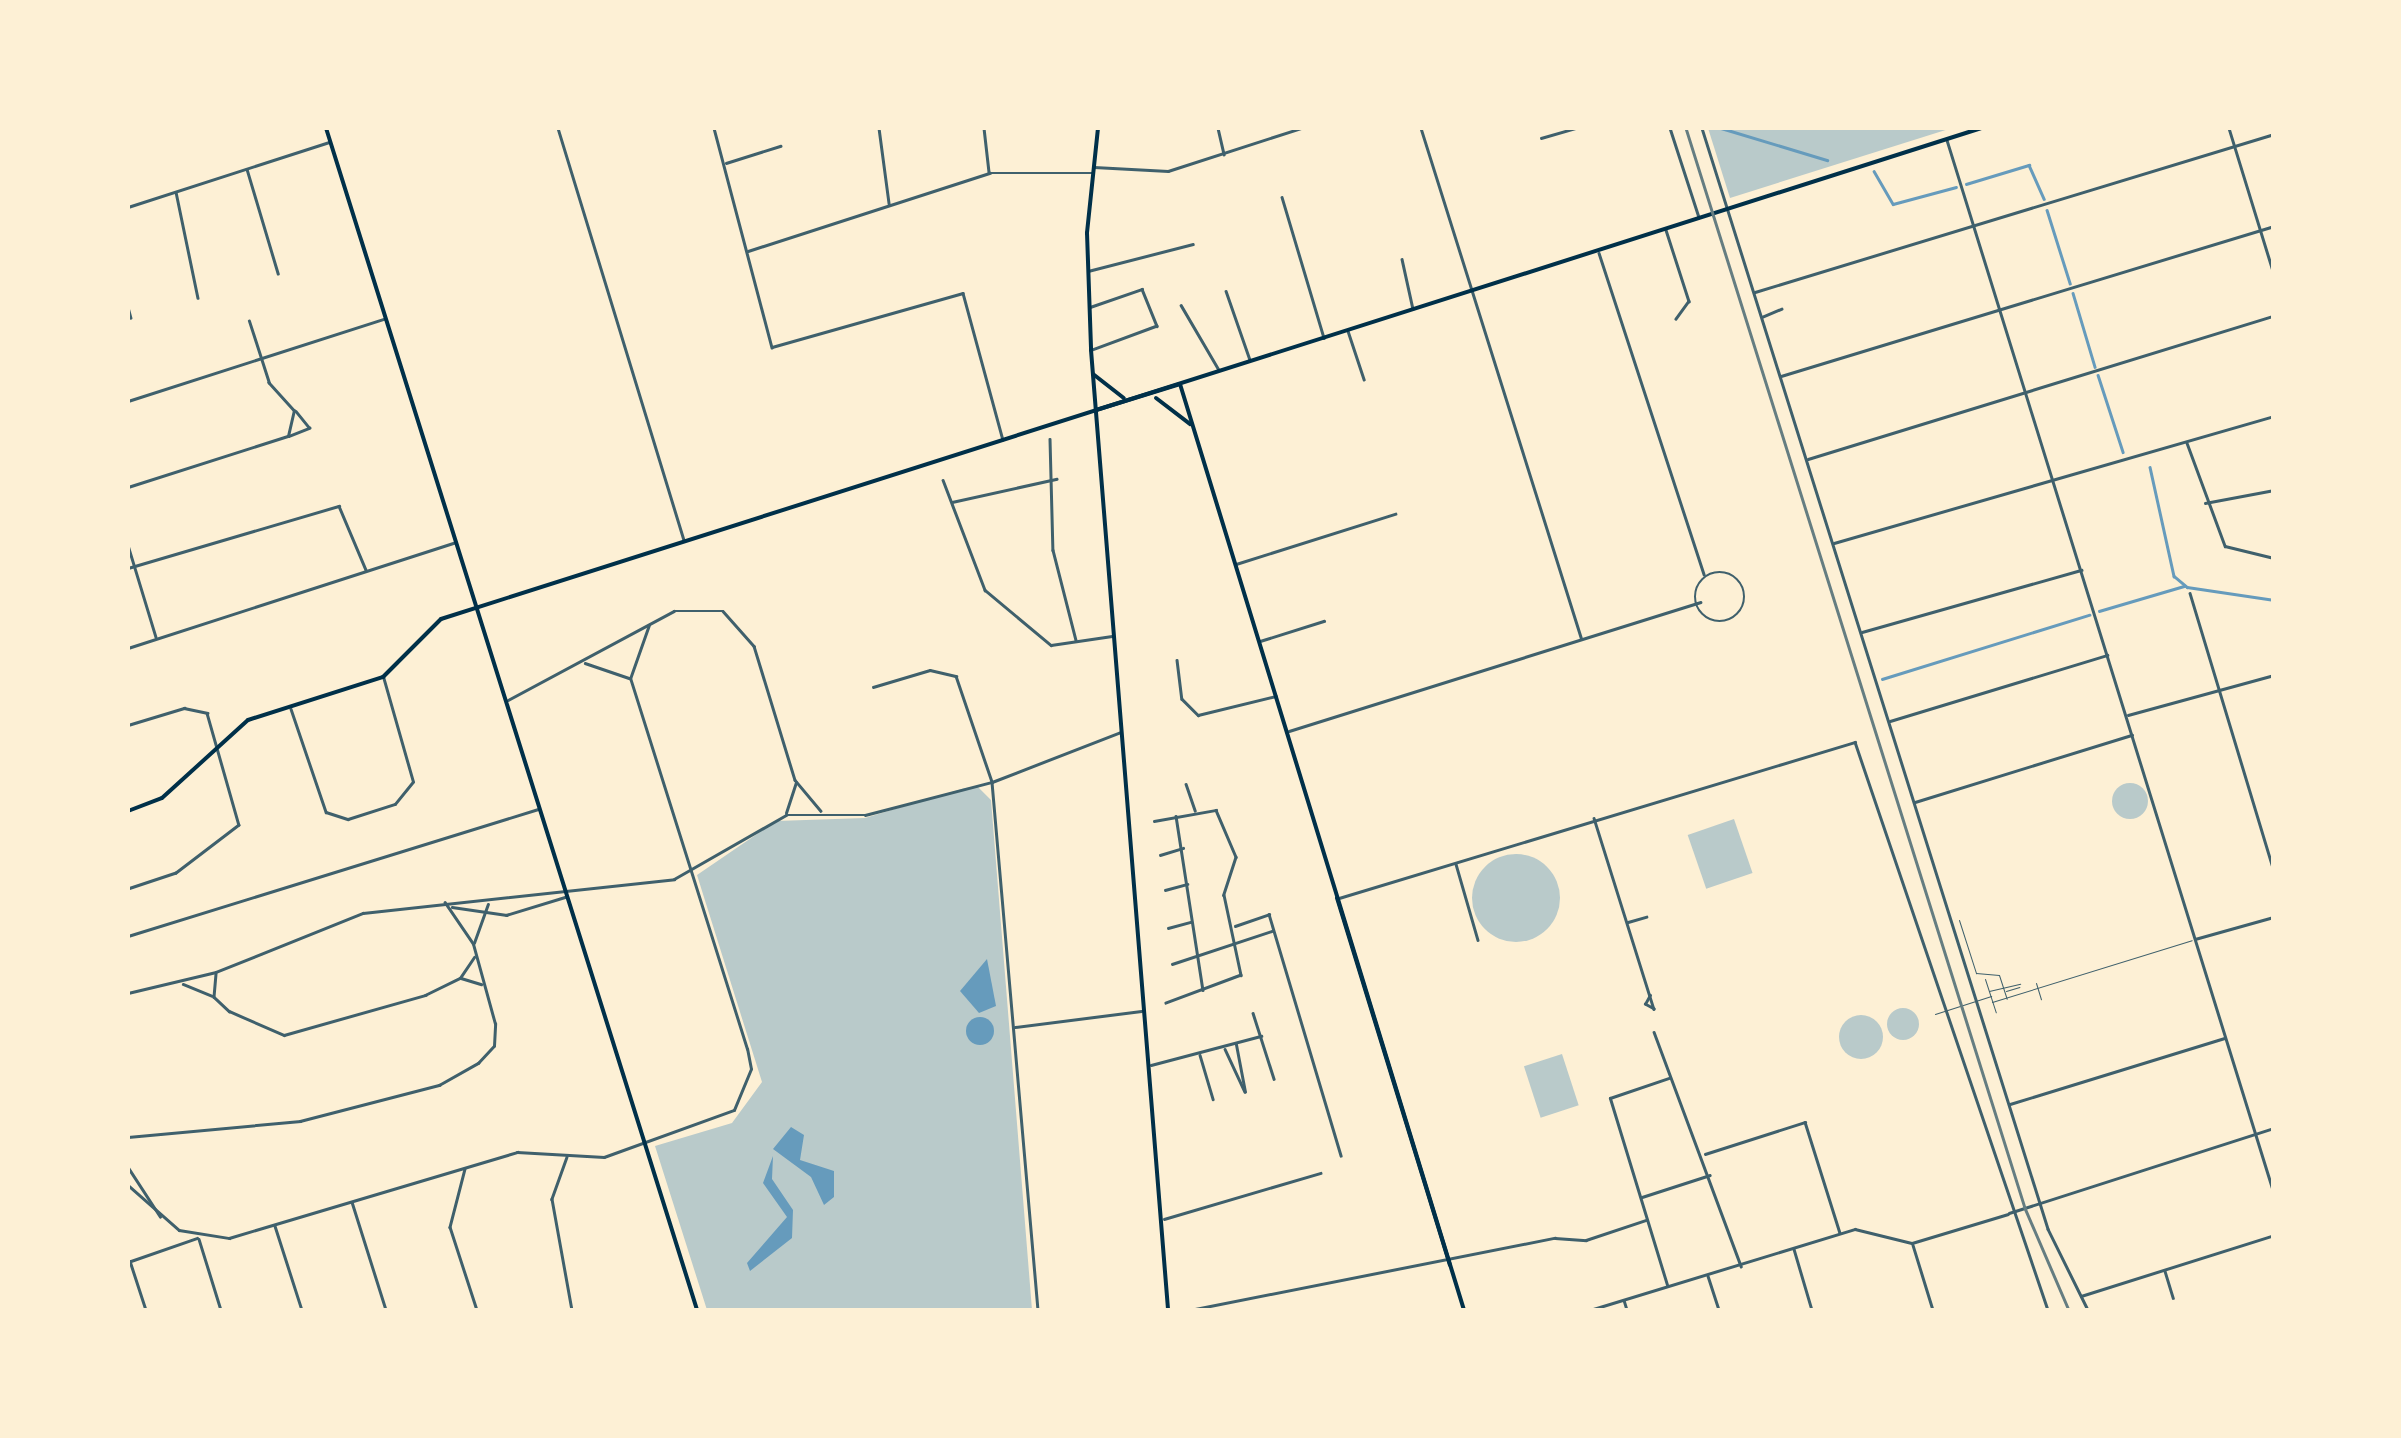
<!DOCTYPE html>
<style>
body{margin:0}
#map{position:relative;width:2401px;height:1438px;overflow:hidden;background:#fdf0d5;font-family:"DM Sans",sans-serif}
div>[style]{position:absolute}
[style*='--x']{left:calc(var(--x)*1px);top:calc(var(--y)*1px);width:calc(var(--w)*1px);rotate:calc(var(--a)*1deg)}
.green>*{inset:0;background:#b9caca;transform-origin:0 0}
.round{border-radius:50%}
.water>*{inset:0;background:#669bbc}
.stream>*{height:2.5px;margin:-1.25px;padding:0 1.25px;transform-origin:1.25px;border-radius:1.25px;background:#669bbc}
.pedestrian>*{height:1px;margin:-0.5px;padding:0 0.5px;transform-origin:0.5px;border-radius:0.5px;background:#3f606c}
.minor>*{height:2.5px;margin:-1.25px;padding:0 1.25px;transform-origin:1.25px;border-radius:1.25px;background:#3f606c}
.minor>.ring{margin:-1.25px;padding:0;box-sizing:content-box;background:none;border:2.5px solid #3f606c;border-radius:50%}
.tertiary>*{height:2.5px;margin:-1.25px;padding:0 1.25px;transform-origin:1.25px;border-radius:1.25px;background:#3f606c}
.secondary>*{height:4px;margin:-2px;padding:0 2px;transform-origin:2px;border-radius:2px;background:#003049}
.primary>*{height:4px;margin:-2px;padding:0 2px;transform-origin:2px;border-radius:2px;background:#003049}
.rail>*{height:2.5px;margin:-1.25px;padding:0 1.25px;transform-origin:1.25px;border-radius:1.25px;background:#657d81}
span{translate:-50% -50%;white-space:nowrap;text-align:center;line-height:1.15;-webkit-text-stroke:8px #fdf0d5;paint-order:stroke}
.frame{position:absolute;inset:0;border:130px solid #fdf0d5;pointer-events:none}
</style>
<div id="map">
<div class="green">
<i style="clip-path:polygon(1708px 128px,1952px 128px,1730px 198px)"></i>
<i class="round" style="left:2112px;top:783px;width:36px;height:36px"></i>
<i style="clip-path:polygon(965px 788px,978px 787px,991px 800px,1032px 1310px,707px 1310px,655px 1146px,732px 1123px,762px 1082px,697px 875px,776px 821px,865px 818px)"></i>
<i style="left:1734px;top:819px;width:57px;height:49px;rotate:71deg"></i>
<i class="round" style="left:1472px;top:854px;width:88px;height:88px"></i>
<i class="round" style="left:1887px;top:1008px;width:32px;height:32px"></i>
<i class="round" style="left:1839px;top:1015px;width:44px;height:44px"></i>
<i style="left:1562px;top:1054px;width:54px;height:40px;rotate:72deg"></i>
</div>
<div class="water">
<i style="clip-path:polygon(987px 959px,996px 1006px,979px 1013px,960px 991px)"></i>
<i class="round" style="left:966px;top:1017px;width:28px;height:28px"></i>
<i style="clip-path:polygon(791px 1127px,804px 1135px,800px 1160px,834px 1171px,834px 1197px,824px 1205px,811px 1177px,773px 1149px)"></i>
<i style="clip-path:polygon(773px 1156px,772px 1179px,793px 1210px,792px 1238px,750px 1271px,747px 1263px,787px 1217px,763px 1183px)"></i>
</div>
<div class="stream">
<i style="--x:1721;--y:128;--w:111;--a:16.8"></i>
<i style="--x:1874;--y:171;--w:38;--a:60"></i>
<i style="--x:1893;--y:204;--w:65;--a:-15.1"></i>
<i style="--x:1966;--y:184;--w:66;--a:-16.8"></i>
<i style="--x:2029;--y:165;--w:37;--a:66"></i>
<i style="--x:2047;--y:210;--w:77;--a:72.5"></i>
<i style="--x:2073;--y:293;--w:77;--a:73.4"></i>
<i style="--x:2098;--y:375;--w:81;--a:72"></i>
<i style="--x:2150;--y:467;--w:112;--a:77.6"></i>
<i style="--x:2174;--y:576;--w:17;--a:40"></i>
<i style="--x:2187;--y:587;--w:88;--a:8.5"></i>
<i style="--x:2099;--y:611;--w:89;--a:-16.4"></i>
<i style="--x:1882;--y:679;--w:217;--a:-17.2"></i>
</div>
<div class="pedestrian">
<i style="--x:1959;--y:920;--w:56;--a:72.2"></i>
<i style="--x:1976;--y:973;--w:23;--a:5"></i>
<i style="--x:1999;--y:975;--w:25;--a:72"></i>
<i style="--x:1985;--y:979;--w:35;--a:72"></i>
<i style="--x:2036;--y:983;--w:17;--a:73"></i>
<i style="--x:1989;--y:991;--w:32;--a:-13"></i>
<i style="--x:2006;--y:991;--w:14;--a:-17"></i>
<i style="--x:1992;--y:1002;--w:209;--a:-17.2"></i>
<i style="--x:1935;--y:1014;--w:59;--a:-17.8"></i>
</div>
<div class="minor">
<i style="--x:558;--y:128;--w:430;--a:73"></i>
<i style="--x:714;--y:128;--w:227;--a:75.2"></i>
<i style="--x:772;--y:347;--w:198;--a:-15.8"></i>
<i style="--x:963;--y:293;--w:152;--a:74.8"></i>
<i style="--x:879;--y:128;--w:76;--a:82.4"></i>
<i style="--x:984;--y:128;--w:44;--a:83.5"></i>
<i style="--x:1218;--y:128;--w:27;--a:77"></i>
<i style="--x:1421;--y:128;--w:534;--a:72.55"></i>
<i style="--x:1670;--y:128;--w:94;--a:72"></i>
<i style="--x:2229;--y:128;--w:153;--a:72.9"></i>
<i style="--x:1541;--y:138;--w:37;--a:-16"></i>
<i style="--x:1947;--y:140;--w:1103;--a:72.75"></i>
<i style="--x:726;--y:163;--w:57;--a:-17.5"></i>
<i style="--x:1094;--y:167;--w:74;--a:3.1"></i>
<i style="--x:1168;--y:171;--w:140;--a:-17.9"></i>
<i style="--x:247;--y:169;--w:109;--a:73.4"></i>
<i style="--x:176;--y:192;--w:108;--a:78.3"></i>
<i style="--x:1282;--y:197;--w:147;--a:73.4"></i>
<i style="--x:128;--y:207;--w:211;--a:-17.9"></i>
<i style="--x:1666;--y:230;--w:75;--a:72.1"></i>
<i style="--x:1689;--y:301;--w:22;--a:126"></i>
<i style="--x:748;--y:251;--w:254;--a:-17.9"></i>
<i style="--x:990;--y:173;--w:102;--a:0"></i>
<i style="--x:1599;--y:253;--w:338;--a:71.9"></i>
<i style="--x:1402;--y:259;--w:51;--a:77.6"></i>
<i style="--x:1088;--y:271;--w:108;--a:-14.4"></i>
<i style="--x:1226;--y:291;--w:73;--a:70.8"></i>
<i style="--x:1755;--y:292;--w:543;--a:-16.93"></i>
<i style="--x:1181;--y:305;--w:75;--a:59.7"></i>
<i style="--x:128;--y:307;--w:11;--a:75"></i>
<i style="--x:1090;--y:307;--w:55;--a:-19.1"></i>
<i style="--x:1142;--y:289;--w:40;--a:68"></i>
<i style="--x:1157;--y:326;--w:69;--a:159.7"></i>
<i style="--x:1762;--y:317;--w:21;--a:-23"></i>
<i style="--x:1348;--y:331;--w:51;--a:71.6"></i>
<i style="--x:1781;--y:376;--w:515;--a:-16.92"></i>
<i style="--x:128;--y:401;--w:269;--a:-17.8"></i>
<i style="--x:289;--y:436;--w:22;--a:-22"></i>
<i style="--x:309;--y:428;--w:21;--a:-129"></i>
<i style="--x:1050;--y:439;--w:111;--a:88.5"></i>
<i style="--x:1053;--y:550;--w:93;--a:75.7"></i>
<i style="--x:2187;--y:443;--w:110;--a:69.7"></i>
<i style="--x:2225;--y:546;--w:50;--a:13.8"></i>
<i style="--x:1808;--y:459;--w:487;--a:-17.1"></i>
<i style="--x:943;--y:480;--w:118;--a:69.1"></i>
<i style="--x:985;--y:590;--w:86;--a:39.8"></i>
<i style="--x:1051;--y:645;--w:63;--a:-8.3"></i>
<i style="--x:128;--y:487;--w:168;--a:-17.7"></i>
<i style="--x:288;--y:436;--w:26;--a:-77"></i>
<i style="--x:294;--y:411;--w:38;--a:-132"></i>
<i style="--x:269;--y:383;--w:65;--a:-107.9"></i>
<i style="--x:952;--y:502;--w:107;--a:-12.5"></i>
<i style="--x:2205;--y:503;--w:70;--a:-10.7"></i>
<i style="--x:1834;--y:543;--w:458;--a:-16.1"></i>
<i style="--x:128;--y:545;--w:96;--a:73.1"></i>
<i style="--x:1236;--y:564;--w:167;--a:-17.5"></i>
<i style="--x:128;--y:568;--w:220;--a:-16.4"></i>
<i style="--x:339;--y:506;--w:69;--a:67.1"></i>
<i class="ring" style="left:1695px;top:572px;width:47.5px;height:47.5px"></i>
<i style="--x:2190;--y:593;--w:290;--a:73.2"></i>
<i style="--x:1862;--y:632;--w:228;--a:-15.8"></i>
<i style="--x:1260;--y:641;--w:67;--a:-17.4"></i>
<i style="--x:128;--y:648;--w:342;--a:-17.9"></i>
<i style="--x:1177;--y:660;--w:39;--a:83"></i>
<i style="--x:1182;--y:699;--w:23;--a:45"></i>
<i style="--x:1198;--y:715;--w:80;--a:-13.7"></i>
<i style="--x:585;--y:663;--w:46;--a:18.8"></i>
<i style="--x:873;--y:687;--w:59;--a:-16.6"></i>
<i style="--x:930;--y:670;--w:27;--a:13"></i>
<i style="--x:956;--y:676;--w:112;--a:71.2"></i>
<i style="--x:992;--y:782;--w:530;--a:85.02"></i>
<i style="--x:508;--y:700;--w:188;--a:-28.2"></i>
<i style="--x:674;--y:611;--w:49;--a:0"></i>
<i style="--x:723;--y:611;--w:47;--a:48.5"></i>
<i style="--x:754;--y:646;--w:140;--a:73"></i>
<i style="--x:795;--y:780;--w:40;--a:50"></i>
<i style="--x:291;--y:709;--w:109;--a:71.2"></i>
<i style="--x:326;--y:812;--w:23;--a:18"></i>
<i style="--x:348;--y:819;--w:49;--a:-17.7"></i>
<i style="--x:395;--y:804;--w:28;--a:-51"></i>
<i style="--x:413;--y:782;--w:109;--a:-105.9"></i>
<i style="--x:2128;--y:715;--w:151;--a:-15.3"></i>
<i style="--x:1890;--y:721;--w:227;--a:-16.9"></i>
<i style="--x:128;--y:725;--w:59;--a:-16.9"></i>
<i style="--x:184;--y:708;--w:24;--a:12"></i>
<i style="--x:207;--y:713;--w:116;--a:74.1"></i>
<i style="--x:239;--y:825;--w:79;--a:142.7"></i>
<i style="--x:176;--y:873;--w:51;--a:161.6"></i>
<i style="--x:1289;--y:731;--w:431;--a:-17.4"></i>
<i style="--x:1186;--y:784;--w:28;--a:71"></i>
<i style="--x:1915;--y:802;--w:227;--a:-17.2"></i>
<i style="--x:786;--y:813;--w:32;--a:-72"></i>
<i style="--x:1176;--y:816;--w:176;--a:81.2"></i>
<i style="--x:1594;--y:818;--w:200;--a:72.6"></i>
<i style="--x:1654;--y:1009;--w:10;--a:-151"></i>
<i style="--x:1645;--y:1004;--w:10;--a:-61"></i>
<i style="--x:1154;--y:821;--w:63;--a:-10.1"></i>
<i style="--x:1216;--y:810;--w:51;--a:66.9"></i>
<i style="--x:1236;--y:857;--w:40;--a:108"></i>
<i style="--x:1224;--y:895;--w:82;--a:78"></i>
<i style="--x:1241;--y:975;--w:80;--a:159.5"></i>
<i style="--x:1160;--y:855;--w:24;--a:-17"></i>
<i style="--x:1456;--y:864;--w:79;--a:73.9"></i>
<i style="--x:1165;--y:890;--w:23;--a:-15"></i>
<i style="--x:452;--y:907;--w:55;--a:8.4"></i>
<i style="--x:506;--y:915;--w:62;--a:-17"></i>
<i style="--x:1628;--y:922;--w:19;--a:-16"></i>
<i style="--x:1235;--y:926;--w:36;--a:-19"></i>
<i style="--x:1269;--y:914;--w:252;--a:73.4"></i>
<i style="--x:1168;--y:928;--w:23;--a:-15"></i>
<i style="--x:474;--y:943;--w:41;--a:-70.3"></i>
<i style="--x:1172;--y:964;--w:105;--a:-18.3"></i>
<i style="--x:216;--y:974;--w:23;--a:95"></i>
<i style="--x:214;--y:997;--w:21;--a:43"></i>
<i style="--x:229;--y:1011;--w:60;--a:23.6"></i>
<i style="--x:284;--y:1035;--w:147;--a:-15.8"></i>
<i style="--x:425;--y:995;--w:39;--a:-26"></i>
<i style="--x:460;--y:978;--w:25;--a:-56"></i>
<i style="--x:461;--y:978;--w:21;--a:17"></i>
<i style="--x:183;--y:984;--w:31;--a:22"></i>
<i style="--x:128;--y:993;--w:90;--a:-13.4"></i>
<i style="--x:216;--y:972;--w:158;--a:-21.9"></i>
<i style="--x:363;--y:913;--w:313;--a:-6.2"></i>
<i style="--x:674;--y:879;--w:129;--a:-29.7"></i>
<i style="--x:786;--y:815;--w:79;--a:0"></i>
<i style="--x:865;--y:815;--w:131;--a:-14.6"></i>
<i style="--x:992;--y:782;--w:138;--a:-21.2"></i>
<i style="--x:1253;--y:1013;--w:69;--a:72.3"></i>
<i style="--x:1015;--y:1027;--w:127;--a:-7.2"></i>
<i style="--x:1654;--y:1032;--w:250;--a:69.6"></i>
<i style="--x:1225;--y:1049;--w:47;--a:65.1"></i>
<i style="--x:1245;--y:1092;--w:48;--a:-100.8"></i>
<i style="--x:1200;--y:1055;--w:46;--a:73.5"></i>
<i style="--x:1151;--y:1065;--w:114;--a:-14.8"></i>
<i style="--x:2010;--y:1104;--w:224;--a:-17.1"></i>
<i style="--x:128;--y:1137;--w:173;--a:-5.3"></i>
<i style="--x:300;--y:1121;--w:144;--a:-14.5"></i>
<i style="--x:439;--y:1085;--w:45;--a:-29.4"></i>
<i style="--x:478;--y:1063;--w:23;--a:-47"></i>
<i style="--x:494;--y:1046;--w:22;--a:-87"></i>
<i style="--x:495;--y:1024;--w:83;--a:-105.4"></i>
<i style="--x:473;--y:944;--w:50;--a:-124.3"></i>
<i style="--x:1705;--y:1154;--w:105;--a:-17.7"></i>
<i style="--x:1805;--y:1122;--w:116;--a:72.5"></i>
<i style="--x:567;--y:1157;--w:45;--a:109.7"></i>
<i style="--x:552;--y:1199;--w:113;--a:79.8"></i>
<i style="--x:128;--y:1167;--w:59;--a:56.9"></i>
<i style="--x:465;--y:1169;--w:60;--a:104.5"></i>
<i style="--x:450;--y:1227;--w:87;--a:72"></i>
<i style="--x:128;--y:1185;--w:68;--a:41.4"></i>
<i style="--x:179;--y:1230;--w:51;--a:9.1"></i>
<i style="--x:229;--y:1238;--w:301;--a:-16.6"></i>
<i style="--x:517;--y:1152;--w:87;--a:3.3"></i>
<i style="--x:604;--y:1157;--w:138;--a:-19.9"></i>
<i style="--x:734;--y:1110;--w:44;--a:-67.5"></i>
<i style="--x:751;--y:1069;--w:20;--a:-101"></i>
<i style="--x:747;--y:1049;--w:388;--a:-107.5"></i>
<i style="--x:630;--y:679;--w:57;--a:-70.6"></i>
<i style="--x:1642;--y:1197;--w:71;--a:-17.9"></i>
<i style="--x:352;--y:1202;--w:113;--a:72.5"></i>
<i style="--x:2009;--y:1213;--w:278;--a:-17.8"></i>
<i style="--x:1164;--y:1219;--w:163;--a:-16.4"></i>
<i style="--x:275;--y:1226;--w:88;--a:72.2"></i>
<i style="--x:199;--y:1239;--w:74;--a:72.8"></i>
<i style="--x:1913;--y:1245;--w:68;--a:72.9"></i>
<i style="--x:1794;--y:1249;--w:64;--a:73.6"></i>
<i style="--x:130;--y:1261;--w:52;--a:71.9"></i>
<i style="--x:128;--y:1262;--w:73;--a:-19.2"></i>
<i style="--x:2165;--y:1271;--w:28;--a:73"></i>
<i style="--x:1708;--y:1276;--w:36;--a:72"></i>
<i style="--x:1667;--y:1285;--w:195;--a:-107"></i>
<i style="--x:1610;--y:1098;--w:62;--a:-18.7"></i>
<i style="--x:2081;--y:1296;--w:202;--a:-17.5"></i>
<i style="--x:1624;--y:1300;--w:10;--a:73"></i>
<i style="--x:1190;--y:1310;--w:372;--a:-11.2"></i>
<i style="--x:1555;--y:1238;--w:31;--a:4"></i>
<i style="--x:1586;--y:1240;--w:63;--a:-18.4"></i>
</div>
<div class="tertiary">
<i style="--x:1702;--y:128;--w:1154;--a:72.55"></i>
<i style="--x:2048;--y:1229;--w:90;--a:63.7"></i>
<i style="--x:1339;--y:898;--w:539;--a:-16.82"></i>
<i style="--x:1855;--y:742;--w:600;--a:71.23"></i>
<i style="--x:128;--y:936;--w:429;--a:-17.2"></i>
<i style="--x:2195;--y:939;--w:82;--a:-15.6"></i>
<i style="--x:1590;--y:1310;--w:277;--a:-17"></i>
<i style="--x:1855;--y:1229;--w:59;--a:13.8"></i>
<i style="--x:1912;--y:1243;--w:100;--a:-16.8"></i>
</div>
<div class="secondary">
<i style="--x:326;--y:128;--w:1239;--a:72.57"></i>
<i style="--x:1180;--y:384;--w:969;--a:72.95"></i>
<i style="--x:1156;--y:398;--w:43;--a:37.4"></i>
<i style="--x:1096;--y:410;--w:88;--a:-17.2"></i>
<i style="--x:128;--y:811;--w:36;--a:-21"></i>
<i style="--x:162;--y:798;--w:116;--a:-42.2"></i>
<i style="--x:248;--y:720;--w:142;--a:-17.7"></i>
<i style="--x:383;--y:677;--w:82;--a:-45"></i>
<i style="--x:441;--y:619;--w:1616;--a:-17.68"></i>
<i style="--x:1337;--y:898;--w:384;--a:72.9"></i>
</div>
<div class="primary">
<i style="--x:1098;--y:128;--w:106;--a:96"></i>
<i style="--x:1087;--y:233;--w:117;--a:88"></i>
<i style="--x:1091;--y:350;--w:963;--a:85.41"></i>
<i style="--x:1093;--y:374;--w:39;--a:38"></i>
</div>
<div class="rail">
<i style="--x:1686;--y:128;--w:1132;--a:72.57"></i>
<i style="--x:2025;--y:1208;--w:111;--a:66.7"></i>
</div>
<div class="frame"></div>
</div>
